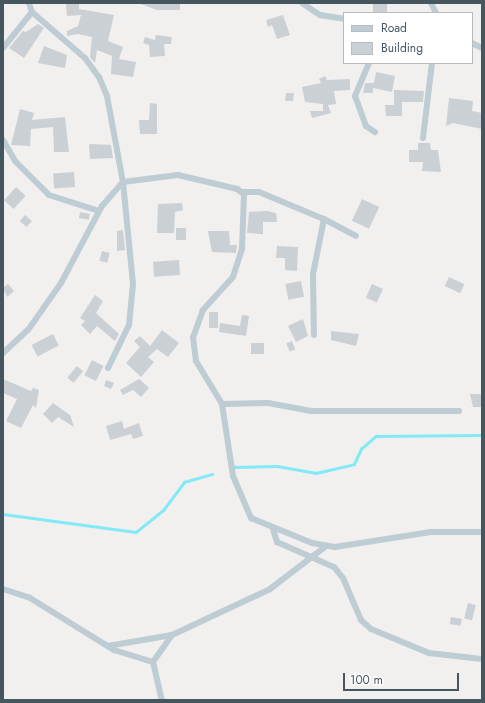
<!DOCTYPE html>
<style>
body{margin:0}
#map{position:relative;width:485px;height:703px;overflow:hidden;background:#f2efef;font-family:Jost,sans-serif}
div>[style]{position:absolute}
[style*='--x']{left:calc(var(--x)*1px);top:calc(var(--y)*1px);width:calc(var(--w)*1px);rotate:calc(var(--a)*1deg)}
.stream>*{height:2.5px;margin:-1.25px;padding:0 1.25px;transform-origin:1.25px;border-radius:1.25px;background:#81eaf6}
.building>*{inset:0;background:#cbd0d5;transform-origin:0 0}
.minor>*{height:6px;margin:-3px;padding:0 3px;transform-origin:3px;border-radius:3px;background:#beccd3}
span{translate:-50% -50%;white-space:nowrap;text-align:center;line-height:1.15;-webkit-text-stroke:3.5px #fff;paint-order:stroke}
.frame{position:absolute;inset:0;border:4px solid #45565f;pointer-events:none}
.legend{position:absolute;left:343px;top:12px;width:130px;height:52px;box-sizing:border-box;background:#fff;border:1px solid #b5bbbf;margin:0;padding:5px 7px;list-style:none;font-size:12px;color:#45565f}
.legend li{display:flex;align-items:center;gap:8px;height:20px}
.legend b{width:20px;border:1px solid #b5bbbf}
.scale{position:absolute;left:343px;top:673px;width:116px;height:18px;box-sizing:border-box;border:2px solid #45565f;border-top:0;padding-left:5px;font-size:12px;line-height:14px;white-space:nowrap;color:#45565f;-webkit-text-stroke:3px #fff;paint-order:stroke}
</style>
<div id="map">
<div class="stream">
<i style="--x:232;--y:467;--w:45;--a:-1.3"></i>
<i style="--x:277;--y:466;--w:40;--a:10"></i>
<i style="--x:316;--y:473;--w:39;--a:-13"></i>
<i style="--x:354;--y:464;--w:17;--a:-65"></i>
<i style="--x:361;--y:449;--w:20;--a:-41"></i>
<i style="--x:376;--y:436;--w:106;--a:-0.5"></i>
<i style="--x:3;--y:514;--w:134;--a:7.7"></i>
<i style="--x:136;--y:532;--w:36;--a:-39"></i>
<i style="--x:164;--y:509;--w:34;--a:-53"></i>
<i style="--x:184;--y:482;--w:29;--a:-16"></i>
</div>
<div class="building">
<i style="clip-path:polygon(138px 3px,180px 3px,180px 10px,157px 10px)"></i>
<i style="left:373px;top:3px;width:14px;height:10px"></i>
<i style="clip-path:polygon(66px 4px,79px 4px,79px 9px,114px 15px,108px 41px,123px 47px,119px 59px,136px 62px,133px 77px,111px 74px,112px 56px,97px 50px,95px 63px,90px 57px,92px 37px,78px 34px,67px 36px,67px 31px,78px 26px,81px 15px,67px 16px)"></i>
<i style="clip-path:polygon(283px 15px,290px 35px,277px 39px,272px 25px,268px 27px,266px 20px)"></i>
<i style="clip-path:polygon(38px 24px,44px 28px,24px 58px,9px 48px,23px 31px,26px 32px)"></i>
<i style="clip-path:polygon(156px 35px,172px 37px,171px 44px,164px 44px,165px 56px,150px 57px,149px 45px,143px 43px,145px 37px,155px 40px)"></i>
<i style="clip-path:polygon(44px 46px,67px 55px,65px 68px,38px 63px)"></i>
<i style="clip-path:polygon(376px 72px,395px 76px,392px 92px,373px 88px,373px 93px,363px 93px,365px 83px,374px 83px)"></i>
<i style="clip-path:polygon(325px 76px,327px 80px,350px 79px,350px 90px,334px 91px,336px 104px,328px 105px,331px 113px,312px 118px,310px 111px,323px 111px,323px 104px,305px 102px,302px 87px,321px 83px,319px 79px)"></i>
<i style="clip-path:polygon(394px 90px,424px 91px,423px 102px,402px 102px,402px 116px,386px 116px,385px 105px,394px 105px)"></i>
<i style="clip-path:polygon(286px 93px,294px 93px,293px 101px,285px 101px)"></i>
<i style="clip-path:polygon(449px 98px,473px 101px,472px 111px,482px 113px,482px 129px,453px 123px,446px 126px)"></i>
<i style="clip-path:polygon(150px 103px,157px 104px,157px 134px,140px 134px,139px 120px,149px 120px)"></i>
<i style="clip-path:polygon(20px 109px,34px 113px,32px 120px,65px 117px,69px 152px,54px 152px,53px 127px,31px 129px,30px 146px,11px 145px)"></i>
<i style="clip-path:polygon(418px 143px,430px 143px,431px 150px,438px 150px,441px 172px,422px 171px,423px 162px,409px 162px,409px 150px,418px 150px)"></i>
<i style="clip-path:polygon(89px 144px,111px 145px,113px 158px,90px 159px)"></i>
<i style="left:74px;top:172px;width:15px;height:21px;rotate:86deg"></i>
<i style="left:16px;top:187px;width:13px;height:18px;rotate:42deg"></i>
<i style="left:362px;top:199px;width:19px;height:24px;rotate:25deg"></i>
<i style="clip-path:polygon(182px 203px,183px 210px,175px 212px,174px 233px,157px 233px,158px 204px)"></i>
<i style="clip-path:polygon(267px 211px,276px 213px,277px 222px,263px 222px,263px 234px,247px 233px,249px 212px)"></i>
<i style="left:80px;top:212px;width:10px;height:6px;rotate:11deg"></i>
<i style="left:25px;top:215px;width:9px;height:8px;rotate:41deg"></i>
<i style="left:176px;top:228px;width:10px;height:12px"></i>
<i style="clip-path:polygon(123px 230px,125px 250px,117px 251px,117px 231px)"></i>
<i style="clip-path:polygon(208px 231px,229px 231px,230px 245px,237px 245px,236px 253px,212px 252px)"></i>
<i style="clip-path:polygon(277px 246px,298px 247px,297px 271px,285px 270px,285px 258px,276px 258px)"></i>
<i style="left:102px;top:251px;width:8px;height:10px;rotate:14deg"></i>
<i style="left:179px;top:260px;width:15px;height:26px;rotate:86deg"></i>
<i style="left:449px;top:277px;width:17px;height:10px;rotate:25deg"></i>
<i style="left:301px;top:281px;width:16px;height:16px;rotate:79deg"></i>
<i style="clip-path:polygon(8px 284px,14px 291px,7px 297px,3px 288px)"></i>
<i style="left:372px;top:284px;width:12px;height:15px;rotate:24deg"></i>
<i style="clip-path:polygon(95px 295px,103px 301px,96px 313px,119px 334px,115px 341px,97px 326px,90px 334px,81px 325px,85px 321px,80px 318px)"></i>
<i style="left:218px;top:312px;width:16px;height:9px;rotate:90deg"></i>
<i style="clip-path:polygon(242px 315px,249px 316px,246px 336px,219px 332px,220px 323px,240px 326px)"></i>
<i style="clip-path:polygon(303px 319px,308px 336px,296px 342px,288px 326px)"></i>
<i style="clip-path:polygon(162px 330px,179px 343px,168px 357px,157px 349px,148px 357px,154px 362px,141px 377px,126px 363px,140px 347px,134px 341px,140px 336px,150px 346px)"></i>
<i style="clip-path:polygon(331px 331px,359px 334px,356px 346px,331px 340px)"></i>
<i style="left:53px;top:334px;width:13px;height:24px;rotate:63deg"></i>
<i style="left:292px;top:341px;width:9px;height:6px;rotate:69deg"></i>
<i style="left:264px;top:343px;width:11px;height:13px;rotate:90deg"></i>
<i style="left:92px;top:360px;width:13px;height:17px;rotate:27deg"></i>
<i style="left:77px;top:366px;width:8px;height:15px;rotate:40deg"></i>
<i style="clip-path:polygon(3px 379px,31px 391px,33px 388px,39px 390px,36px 408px,33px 405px,21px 428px,6px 421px,17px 399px,3px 393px)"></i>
<i style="clip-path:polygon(139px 379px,149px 388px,141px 397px,133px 390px,123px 395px,120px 390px)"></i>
<i style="clip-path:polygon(106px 380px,114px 383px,111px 389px,104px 386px)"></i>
<i style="clip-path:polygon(470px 394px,482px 394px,482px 407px,473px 407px)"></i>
<i style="clip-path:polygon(53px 403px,70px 415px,74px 427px,58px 417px,52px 423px,43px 414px)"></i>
<i style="clip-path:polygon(122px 421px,124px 429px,139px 423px,143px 436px,133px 439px,131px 434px,110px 440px,106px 426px)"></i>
<i style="left:468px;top:603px;width:8px;height:16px;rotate:14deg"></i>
<i style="left:451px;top:617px;width:11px;height:7px;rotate:10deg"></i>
</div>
<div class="minor">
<i style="--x:29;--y:3;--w:9;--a:72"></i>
<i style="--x:32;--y:12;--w:70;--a:41"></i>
<i style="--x:85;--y:58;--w:24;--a:54"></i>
<i style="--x:99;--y:77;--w:21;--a:67"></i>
<i style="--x:107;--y:96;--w:87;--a:79.5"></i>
<i style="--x:123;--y:182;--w:55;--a:-7.3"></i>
<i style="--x:178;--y:175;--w:61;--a:13.3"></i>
<i style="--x:237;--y:189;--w:9;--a:36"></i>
<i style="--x:244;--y:194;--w:55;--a:92.1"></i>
<i style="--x:242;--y:249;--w:29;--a:108"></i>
<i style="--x:233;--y:277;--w:45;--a:132.3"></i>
<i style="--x:203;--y:310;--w:29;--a:110"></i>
<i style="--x:193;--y:337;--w:24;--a:83"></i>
<i style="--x:196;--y:361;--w:50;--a:58.8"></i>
<i style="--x:222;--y:404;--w:73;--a:81.3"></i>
<i style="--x:233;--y:476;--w:46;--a:66.8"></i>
<i style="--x:251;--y:518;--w:66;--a:22.3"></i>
<i style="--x:312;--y:543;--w:23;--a:10"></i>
<i style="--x:335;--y:547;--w:97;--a:-8.9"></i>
<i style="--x:431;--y:532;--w:51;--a:0"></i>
<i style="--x:302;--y:3;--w:22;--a:34"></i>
<i style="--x:320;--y:15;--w:24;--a:9"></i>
<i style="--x:431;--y:3;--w:11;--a:63"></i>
<i style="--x:472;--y:43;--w:11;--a:27"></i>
<i style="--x:3;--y:48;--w:46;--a:-51.1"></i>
<i style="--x:369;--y:63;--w:36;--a:113"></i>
<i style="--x:355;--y:96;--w:32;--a:70"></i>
<i style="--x:366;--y:126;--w:11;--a:34"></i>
<i style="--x:423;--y:138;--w:76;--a:-83.2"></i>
<i style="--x:3;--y:140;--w:24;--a:60"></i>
<i style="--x:15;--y:161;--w:48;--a:45"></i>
<i style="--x:49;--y:195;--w:52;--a:17.7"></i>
<i style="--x:241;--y:192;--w:18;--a:0"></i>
<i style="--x:259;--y:192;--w:70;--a:22.6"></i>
<i style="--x:324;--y:219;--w:56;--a:101.3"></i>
<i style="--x:313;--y:274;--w:61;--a:89.1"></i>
<i style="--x:324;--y:219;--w:36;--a:28"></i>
<i style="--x:3;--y:353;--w:34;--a:-43"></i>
<i style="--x:28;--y:330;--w:57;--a:-54.9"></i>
<i style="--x:61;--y:283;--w:87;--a:-62"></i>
<i style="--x:102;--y:206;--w:32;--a:-49"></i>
<i style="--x:108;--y:368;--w:48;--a:-64"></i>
<i style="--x:129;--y:325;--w:41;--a:-84.4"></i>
<i style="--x:133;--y:284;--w:102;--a:-95.6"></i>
<i style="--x:222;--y:404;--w:46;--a:-1.2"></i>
<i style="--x:268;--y:403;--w:44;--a:10.5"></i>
<i style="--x:311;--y:411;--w:148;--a:0"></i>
<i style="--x:273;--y:529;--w:14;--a:73"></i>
<i style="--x:277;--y:542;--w:62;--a:23.7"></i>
<i style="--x:334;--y:567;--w:14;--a:51"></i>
<i style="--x:343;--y:578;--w:46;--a:66.8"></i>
<i style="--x:361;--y:620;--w:13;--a:42"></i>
<i style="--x:371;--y:629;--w:63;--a:22.5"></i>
<i style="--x:429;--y:653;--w:53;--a:6.5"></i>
<i style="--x:3;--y:589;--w:28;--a:18"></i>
<i style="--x:30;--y:598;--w:99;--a:31.8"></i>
<i style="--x:114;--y:650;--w:41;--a:17.1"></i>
<i style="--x:108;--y:646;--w:65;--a:-9.8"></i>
<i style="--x:172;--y:635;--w:108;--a:-25.1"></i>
<i style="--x:270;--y:589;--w:71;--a:-37.5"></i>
<i style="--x:153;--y:662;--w:39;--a:77"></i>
<i style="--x:153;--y:662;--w:33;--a:-55"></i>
</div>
<div class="frame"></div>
<ul class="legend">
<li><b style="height:5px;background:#beccd3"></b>Road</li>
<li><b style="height:11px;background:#cbd0d5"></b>Building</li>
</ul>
<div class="scale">100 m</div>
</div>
